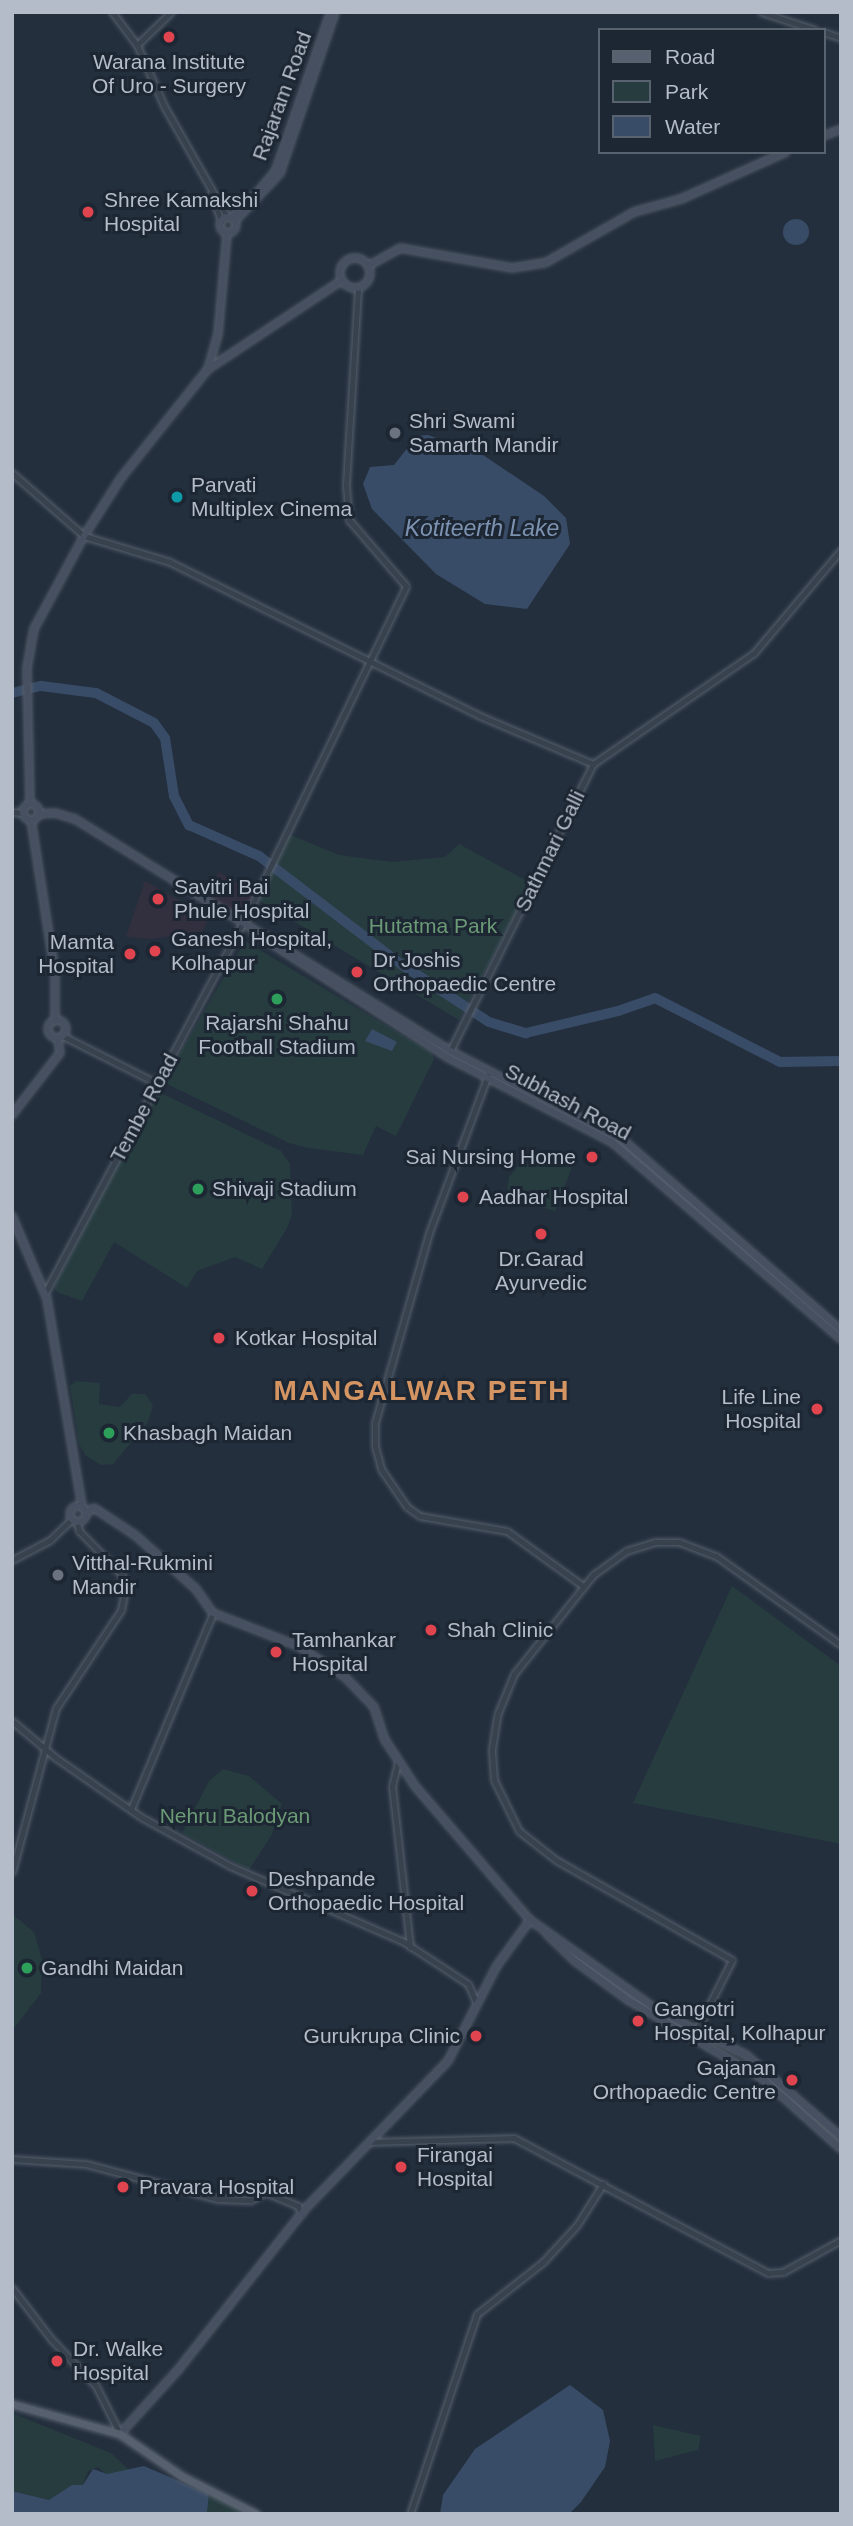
<!DOCTYPE html>
<style>
body{margin:0}
#map{position:relative;width:853px;height:2526px;overflow:hidden;background:#242f3e;font-family:Arial,sans-serif}
div>[style]{position:absolute}
[style*='--x']{left:calc(var(--x)*1px);top:calc(var(--y)*1px);width:calc(var(--w)*1px);rotate:calc(var(--a)*1deg)}
.medical>*{inset:0;background:#32303f;transform-origin:0 0}
.green>*{inset:0;background:#263c3f}
.water>*{inset:0;background:#394c67}
.round{border-radius:50%}
.river>*{height:10px;margin:-5px;padding:0 5px;transform-origin:5px;border-radius:5px;background:#394c67}
.roads{filter:drop-shadow(0 0 2px #565f6c) drop-shadow(0 0 2px #565f6c)}
.tertiary>*{height:5px;margin:-2.5px;padding:0 2.5px;transform-origin:2.5px;border-radius:2.5px;background:#38414e}
.secondary>*{height:6px;margin:-3px;padding:0 3px;transform-origin:3px;border-radius:3px;background:#465061}
.secondary>.ring{margin:-3px;padding:0;box-sizing:content-box;background:none;border:6px solid #465061;border-radius:50%}
.primary>*{height:7px;margin:-3.5px;padding:0 3.5px;transform-origin:3.5px;border-radius:3.5px;background:#56606e}
.dots>*{width:19px;height:19px;translate:-50% -50%;box-sizing:border-box;border:4px solid #1d2633;border-radius:50%}
span{translate:-50% -50%;white-space:nowrap;text-align:center;line-height:1.15;-webkit-text-stroke:6px #1d2633;paint-order:stroke}
.poi-label{font-size:21px;color:#b4bcc9}
.left{translate:0 -50%;text-align:left}
.right{translate:-100% -50%;text-align:right}
.street-label{font-size:21px;color:#b4bcc9}
.park-label{font-size:21px;color:#6b9a76}
.water-label{font-size:23px;color:#7c92b1;font-style:italic}
.district-label{font-size:28px;color:#d59563;font-weight:700;letter-spacing:2px}
.frame{position:absolute;inset:0;border:14px solid #b4bcc9;pointer-events:none}
.legend{position:absolute;left:598px;top:28px;width:228px;height:126px;box-sizing:border-box;background:#1d2633;border:2px solid #59626f;margin:0;padding:9px 12px;list-style:none;font-size:21px;color:#b4bcc9}
.legend li{display:flex;align-items:center;gap:14px;height:35px}
.legend b{width:35px;border:2px solid #59626f}
</style>
<div id="map">
<div class="medical">
<i style="left:219px;top:872px;width:43px;height:36px;rotate:30deg"></i>
<i style="clip-path:polygon(145px 881px,209px 917px,202px 932px,150px 939px,126px 937px)"></i>
</div>
<div class="green">
<i style="clip-path:polygon(288px 834px,339px 855px,392px 862px,445px 857px,459px 844px,531px 883px,459px 1020px,255px 898px)"></i>
<i style="clip-path:polygon(245px 941px,432px 1053px,434px 1059px,396px 1136px,376px 1126px,363px 1155px,309px 1148px,289px 1143px,167px 1084px,165px 1078px)"></i>
<i style="clip-path:polygon(161px 1093px,281px 1151px,290px 1164px,292px 1214px,287px 1228px,262px 1269px,235px 1257px,197px 1271px,187px 1288px,114px 1242px,82px 1301px,57px 1292px,54px 1287px,154px 1095px)"></i>
<i style="clip-path:polygon(555px 1160px,572px 1167px,555px 1211px,506px 1197px,509px 1177px,518px 1166px)"></i>
<i style="clip-path:polygon(76px 1381px,100px 1383px,99px 1404px,120px 1407px,132px 1394px,145px 1394px,153px 1405px,148px 1422px,113px 1464px,101px 1465px,85px 1455px,79px 1444px,70px 1386px)"></i>
<i style="clip-path:polygon(732px 1586px,841px 1666px,841px 1844px,633px 1803px)"></i>
<i style="clip-path:polygon(223px 1769px,249px 1776px,282px 1804px,271px 1836px,249px 1870px,182px 1833px,209px 1781px)"></i>
<i style="clip-path:polygon(12px 1914px,34px 1932px,42px 1960px,41px 1993px,12px 2031px)"></i>
<i style="clip-path:polygon(12px 2413px,111px 2453px,130px 2471px,106px 2474px,98px 2467px,88px 2471px,83px 2485px,49px 2500px,12px 2491px)"></i>
<i style="clip-path:polygon(653px 2425px,701px 2436px,698px 2450px,655px 2461px)"></i>
<i style="clip-path:polygon(211px 2489px,256px 2514px,205px 2514px)"></i>
</div>
<div class="water">
<i class="round" style="left:783px;top:219px;width:26px;height:26px"></i>
<i style="clip-path:polygon(428px 435px,480px 453px,544px 496px,566px 518px,570px 544px,527px 609px,485px 604px,436px 574px,372px 509px,363px 484px,370px 467px,394px 465px,417px 436px)"></i>
<i style="clip-path:polygon(372px 1029px,397px 1042px,392px 1051px,365px 1041px)"></i>
<i style="clip-path:polygon(570px 2385px,603px 2410px,610px 2441px,605px 2467px,581px 2502px,569px 2514px,440px 2514px,443px 2495px,475px 2449px)"></i>
<i style="clip-path:polygon(144px 2466px,209px 2494px,207px 2512px,12px 2514px,12px 2491px,49px 2500px,72px 2485px,83px 2485px,93px 2469px,107px 2474px)"></i>
</div>
<div class="river">
<i style="--x:12;--y:693;--w:30;--a:-14"></i>
<i style="--x:41;--y:686;--w:55;--a:7.3"></i>
<i style="--x:96;--y:693;--w:65;--a:27.3"></i>
<i style="--x:154;--y:723;--w:19;--a:54"></i>
<i style="--x:165;--y:738;--w:59;--a:81.2"></i>
<i style="--x:174;--y:796;--w:33;--a:63"></i>
<i style="--x:189;--y:825;--w:77;--a:23.9"></i>
<i style="--x:259;--y:856;--w:178;--a:37.3"></i>
<i style="--x:401;--y:964;--w:105;--a:33.4"></i>
<i style="--x:489;--y:1022;--w:39;--a:17"></i>
<i style="--x:526;--y:1033;--w:95;--a:-13.4"></i>
<i style="--x:618;--y:1011;--w:39;--a:-19"></i>
<i style="--x:655;--y:998;--w:140;--a:27.1"></i>
<i style="--x:780;--y:1062;--w:61;--a:-0.9"></i>
</div>
<div class="roads">
<div class="tertiary">
<i style="--x:112;--y:12;--w:41;--a:52.9"></i>
<i style="--x:137;--y:45;--w:67;--a:66.1"></i>
<i style="--x:164;--y:106;--w:128;--a:60.4"></i>
<i style="--x:761;--y:12;--w:57;--a:18.4"></i>
<i style="--x:823;--y:32;--w:19;--a:18"></i>
<i style="--x:137;--y:45;--w:47;--a:-44.1"></i>
<i style="--x:211;--y:193;--w:30;--a:70"></i>
<i style="--x:12;--y:473;--w:96;--a:41.2"></i>
<i style="--x:84;--y:536;--w:90;--a:16.8"></i>
<i style="--x:170;--y:562;--w:346;--a:26.4"></i>
<i style="--x:480;--y:716;--w:123;--a:23"></i>
<i style="--x:593;--y:764;--w:196;--a:-34.6"></i>
<i style="--x:754;--y:653;--w:135;--a:-49.8"></i>
<i style="--x:12;--y:812;--w:11;--a:5"></i>
<i style="--x:63;--y:1036;--w:104;--a:26.8"></i>
<i style="--x:450;--y:1051;--w:321;--a:-63.5"></i>
<i style="--x:488;--y:1075;--w:169;--a:110.5"></i>
<i style="--x:429;--y:1233;--w:197;--a:105.9"></i>
<i style="--x:375;--y:1422;--w:24;--a:90"></i>
<i style="--x:375;--y:1446;--w:24;--a:75"></i>
<i style="--x:381;--y:1469;--w:46;--a:55.6"></i>
<i style="--x:407;--y:1507;--w:16;--a:35"></i>
<i style="--x:420;--y:1516;--w:88;--a:9.8"></i>
<i style="--x:507;--y:1531;--w:94;--a:35.9"></i>
<i style="--x:45;--y:1293;--w:438;--a:-61.9"></i>
<i style="--x:251;--y:907;--w:356;--a:-64.2"></i>
<i style="--x:406;--y:586;--w:87;--a:-130.8"></i>
<i style="--x:349;--y:520;--w:35;--a:-95"></i>
<i style="--x:346;--y:485;--w:197;--a:-86.5"></i>
<i style="--x:12;--y:1560;--w:43;--a:-27.8"></i>
<i style="--x:50;--y:1540;--w:30;--a:-44"></i>
<i style="--x:12;--y:1721;--w:57;--a:40.1"></i>
<i style="--x:56;--y:1758;--w:103;--a:34.8"></i>
<i style="--x:141;--y:1817;--w:102;--a:28.8"></i>
<i style="--x:230;--y:1866;--w:190;--a:23.6"></i>
<i style="--x:404;--y:1942;--w:77;--a:33.3"></i>
<i style="--x:468;--y:1984;--w:22;--a:66"></i>
<i style="--x:398;--y:1762;--w:25;--a:104"></i>
<i style="--x:392;--y:1786;--w:162;--a:83.6"></i>
<i style="--x:131;--y:1809;--w:212;--a:-67.3"></i>
<i style="--x:12;--y:1872;--w:170;--a:-75"></i>
<i style="--x:56;--y:1708;--w:118;--a:-56.4"></i>
<i style="--x:121;--y:1610;--w:15;--a:-79"></i>
<i style="--x:124;--y:1595;--w:20;--a:-96"></i>
<i style="--x:122;--y:1575;--w:62;--a:-134.3"></i>
<i style="--x:79;--y:1531;--w:9;--a:-103"></i>
<i style="--x:697;--y:2029;--w:77;--a:-63.1"></i>
<i style="--x:732;--y:1960;--w:202;--a:-150.4"></i>
<i style="--x:556;--y:1860;--w:47;--a:-141.9"></i>
<i style="--x:519;--y:1831;--w:57;--a:-116.1"></i>
<i style="--x:494;--y:1780;--w:31;--a:-94"></i>
<i style="--x:492;--y:1749;--w:36;--a:-81"></i>
<i style="--x:498;--y:1713;--w:42;--a:-67.7"></i>
<i style="--x:514;--y:1674;--w:127;--a:-51.4"></i>
<i style="--x:593;--y:1575;--w:41;--a:-36"></i>
<i style="--x:626;--y:1551;--w:30;--a:-17"></i>
<i style="--x:655;--y:1542;--w:24;--a:0"></i>
<i style="--x:679;--y:1542;--w:40;--a:21"></i>
<i style="--x:716;--y:1556;--w:153;--a:35.5"></i>
<i style="--x:369;--y:2142;--w:145;--a:-1.6"></i>
<i style="--x:514;--y:2138;--w:288;--a:28"></i>
<i style="--x:768;--y:2273;--w:15;--a:-4"></i>
<i style="--x:783;--y:2272;--w:66;--a:-28.9"></i>
<i style="--x:12;--y:2159;--w:74;--a:3.9"></i>
<i style="--x:86;--y:2164;--w:137;--a:14.9"></i>
<i style="--x:218;--y:2199;--w:33;--a:2"></i>
<i style="--x:251;--y:2200;--w:16;--a:-30"></i>
<i style="--x:265;--y:2192;--w:36;--a:23"></i>
<i style="--x:298;--y:2206;--w:9;--a:69"></i>
<i style="--x:12;--y:2288;--w:64;--a:52.6"></i>
<i style="--x:51;--y:2339;--w:65;--a:46.2"></i>
<i style="--x:96;--y:2386;--w:54;--a:63.4"></i>
<i style="--x:410;--y:2514;--w:211;--a:-71.5"></i>
<i style="--x:477;--y:2314;--w:84;--a:-38.2"></i>
<i style="--x:543;--y:2262;--w:50;--a:-47.4"></i>
<i style="--x:577;--y:2225;--w:49;--a:-57.6"></i>
</div>
<div class="secondary">
<i style="--x:823;--y:136;--w:19;--a:-21"></i>
<i style="--x:252;--y:199;--w:38;--a:-50"></i>
<i style="--x:276;--y:170;--w:165;--a:-70.9"></i>
<i class="ring" style="left:220px;top:217px;width:10px;height:10px"></i>
<i style="--x:231;--y:218;--w:18;--a:-43"></i>
<i style="--x:235;--y:221;--w:66;--a:-46.8"></i>
<i style="--x:280;--y:173;--w:170;--a:-71.1"></i>
<i class="ring" style="left:340px;top:258px;width:24px;height:24px"></i>
<i style="--x:368;--y:266;--w:37;--a:-29"></i>
<i style="--x:400;--y:248;--w:114;--a:10.1"></i>
<i style="--x:512;--y:268;--w:33;--a:-9"></i>
<i style="--x:545;--y:263;--w:103;--a:-29.8"></i>
<i style="--x:634;--y:212;--w:49;--a:-15.5"></i>
<i style="--x:681;--y:199;--w:115;--a:-24.1"></i>
<i style="--x:208;--y:369;--w:159;--a:-33.5"></i>
<i class="ring" style="left:23px;top:804px;width:10px;height:10px"></i>
<i style="--x:30;--y:804;--w:136;--a:-91.3"></i>
<i style="--x:27;--y:668;--w:40;--a:-80"></i>
<i style="--x:34;--y:629;--w:106;--a:-61.7"></i>
<i style="--x:84;--y:536;--w:69;--a:-57.5"></i>
<i style="--x:121;--y:478;--w:139;--a:-51.4"></i>
<i style="--x:208;--y:369;--w:35;--a:-74"></i>
<i style="--x:218;--y:335;--w:101;--a:-84.9"></i>
<i style="--x:39;--y:814;--w:16;--a:-4"></i>
<i style="--x:55;--y:813;--w:21;--a:17"></i>
<i style="--x:75;--y:819;--w:441;--a:31.7"></i>
<i style="--x:450;--y:1051;--w:196;--a:27.3"></i>
<i style="--x:624;--y:1141;--w:288;--a:41.1"></i>
<i style="--x:31;--y:820;--w:156;--a:81.1"></i>
<i style="--x:55;--y:974;--w:47;--a:90"></i>
<i style="--x:254;--y:932;--w:230;--a:32.9"></i>
<i style="--x:447;--y:1057;--w:186;--a:27.3"></i>
<i style="--x:612;--y:1142;--w:302;--a:40.7"></i>
<i class="ring" style="left:48px;top:1020px;width:12px;height:12px"></i>
<i style="--x:12;--y:1115;--w:78;--a:-52.3"></i>
<i style="--x:60;--y:1053;--w:15;--a:-98"></i>
<i style="--x:12;--y:1216;--w:90;--a:67.1"></i>
<i style="--x:47;--y:1299;--w:211;--a:80.4"></i>
<i class="ring" style="left:70px;top:1506px;width:10px;height:10px"></i>
<i style="--x:86;--y:1513;--w:9;--a:-32"></i>
<i style="--x:94;--y:1508;--w:49;--a:33.4"></i>
<i style="--x:135;--y:1535;--w:81;--a:41.5"></i>
<i style="--x:196;--y:1589;--w:29;--a:55"></i>
<i style="--x:213;--y:1613;--w:93;--a:21.3"></i>
<i style="--x:300;--y:1647;--w:54;--a:33.7"></i>
<i style="--x:345;--y:1677;--w:42;--a:46"></i>
<i style="--x:374;--y:1707;--w:35;--a:72"></i>
<i style="--x:385;--y:1740;--w:55;--a:56.9"></i>
<i style="--x:415;--y:1786;--w:177;--a:49.4"></i>
<i style="--x:530;--y:1920;--w:156;--a:35.3"></i>
<i style="--x:657;--y:2010;--w:100;--a:26.8"></i>
<i style="--x:746;--y:2055;--w:125;--a:40.8"></i>
<i style="--x:547;--y:1934;--w:39;--a:44"></i>
<i style="--x:575;--y:1961;--w:66;--a:36.3"></i>
<i style="--x:628;--y:2000;--w:156;--a:30.3"></i>
<i style="--x:763;--y:2079;--w:105;--a:41.9"></i>
<i style="--x:120;--y:2434;--w:86;--a:-47.8"></i>
<i style="--x:178;--y:2370;--w:206;--a:-51.7"></i>
<i style="--x:306;--y:2208;--w:204;--a:-46"></i>
<i style="--x:448;--y:2061;--w:106;--a:-62.9"></i>
<i style="--x:496;--y:1967;--w:58;--a:-54.1"></i>
</div>
<div class="primary">
<i style="--x:12;--y:2404;--w:112;--a:15.5"></i>
<i style="--x:120;--y:2434;--w:76;--a:34.3"></i>
<i style="--x:183;--y:2477;--w:82;--a:26.9"></i>
</div>
</div>
<div class="dots">
<i style="left:169px;top:37px;background:#e0444e"></i>
<i style="left:88px;top:212px;background:#e0444e"></i>
<i style="left:395px;top:433px;background:#6b7280"></i>
<i style="left:177px;top:497px;background:#0f9aa8"></i>
<i style="left:158px;top:899px;background:#e0444e"></i>
<i style="left:155px;top:951px;background:#e0444e"></i>
<i style="left:130px;top:954px;background:#e0444e"></i>
<i style="left:357px;top:972px;background:#e0444e"></i>
<i style="left:277px;top:999px;background:#2e9e5b"></i>
<i style="left:592px;top:1157px;background:#e0444e"></i>
<i style="left:198px;top:1189px;background:#2e9e5b"></i>
<i style="left:463px;top:1197px;background:#e0444e"></i>
<i style="left:541px;top:1234px;background:#e0444e"></i>
<i style="left:219px;top:1338px;background:#e0444e"></i>
<i style="left:817px;top:1409px;background:#e0444e"></i>
<i style="left:109px;top:1433px;background:#2e9e5b"></i>
<i style="left:58px;top:1575px;background:#6b7280"></i>
<i style="left:431px;top:1630px;background:#e0444e"></i>
<i style="left:276px;top:1652px;background:#e0444e"></i>
<i style="left:252px;top:1891px;background:#e0444e"></i>
<i style="left:27px;top:1968px;background:#2e9e5b"></i>
<i style="left:638px;top:2021px;background:#e0444e"></i>
<i style="left:476px;top:2036px;background:#e0444e"></i>
<i style="left:792px;top:2080px;background:#e0444e"></i>
<i style="left:401px;top:2167px;background:#e0444e"></i>
<i style="left:123px;top:2187px;background:#e0444e"></i>
<i style="left:57px;top:2361px;background:#e0444e"></i>
</div>
<div class="poi-label">
<span style="left:169px;top:74px">Warana Institute<br>Of Uro - Surgery</span>
<span class="left" style="left:104px;top:212px">Shree Kamakshi<br>Hospital</span>
<span class="left" style="left:409px;top:433px">Shri Swami<br>Samarth Mandir</span>
<span class="left" style="left:191px;top:497px">Parvati<br>Multiplex Cinema</span>
<span class="left" style="left:174px;top:899px">Savitri Bai<br>Phule Hospital</span>
<span class="left" style="left:171px;top:951px">Ganesh Hospital,<br>Kolhapur</span>
<span class="right" style="left:114px;top:954px">Mamta<br>Hospital</span>
<span class="left" style="left:373px;top:972px">Dr Joshis<br>Orthopaedic Centre</span>
<span style="left:277px;top:1035px">Rajarshi Shahu<br>Football Stadium</span>
<span class="right" style="left:576px;top:1157px">Sai Nursing Home</span>
<span class="left" style="left:212px;top:1189px">Shivaji Stadium</span>
<span class="left" style="left:479px;top:1197px">Aadhar Hospital</span>
<span style="left:541px;top:1271px">Dr.Garad<br>Ayurvedic</span>
<span class="left" style="left:235px;top:1338px">Kotkar Hospital</span>
<span class="right" style="left:801px;top:1409px">Life Line<br>Hospital</span>
<span class="left" style="left:123px;top:1433px">Khasbagh Maidan</span>
<span class="left" style="left:72px;top:1575px">Vitthal-Rukmini<br>Mandir</span>
<span class="left" style="left:447px;top:1630px">Shah Clinic</span>
<span class="left" style="left:292px;top:1652px">Tamhankar<br>Hospital</span>
<span class="left" style="left:268px;top:1891px">Deshpande<br>Orthopaedic Hospital</span>
<span class="left" style="left:41px;top:1968px">Gandhi Maidan</span>
<span class="left" style="left:654px;top:2021px">Gangotri<br>Hospital, Kolhapur</span>
<span class="right" style="left:460px;top:2036px">Gurukrupa Clinic</span>
<span class="right" style="left:776px;top:2080px">Gajanan<br>Orthopaedic Centre</span>
<span class="left" style="left:417px;top:2167px">Firangai<br>Hospital</span>
<span class="left" style="left:139px;top:2187px">Pravara Hospital</span>
<span class="left" style="left:73px;top:2361px">Dr. Walke<br>Hospital</span>
</div>
<div class="street-label">
<span style="left:282px;top:96px;rotate:-70deg">Rajaram Road</span>
<span style="left:550px;top:851px;rotate:-64deg">Sathmari Galli</span>
<span style="left:568px;top:1102px;rotate:28deg">Subhash Road</span>
<span style="left:144px;top:1108px;rotate:-62deg">Tembe Road</span>
</div>
<div class="park-label">
<span style="left:433px;top:926px">Hutatma Park</span>
<span style="left:235px;top:1816px">Nehru Balodyan</span>
</div>
<div class="water-label">
<span style="left:482px;top:528px">Kotiteerth Lake</span>
</div>
<div class="district-label">
<span style="left:422px;top:1391px">MANGALWAR PETH</span>
</div>
<div class="frame"></div>
<ul class="legend">
<li><b style="height:9px;background:#56606e"></b>Road</li>
<li><b style="height:19px;background:#263c3f"></b>Park</li>
<li><b style="height:19px;background:#394c67"></b>Water</li>
</ul>
</div>
